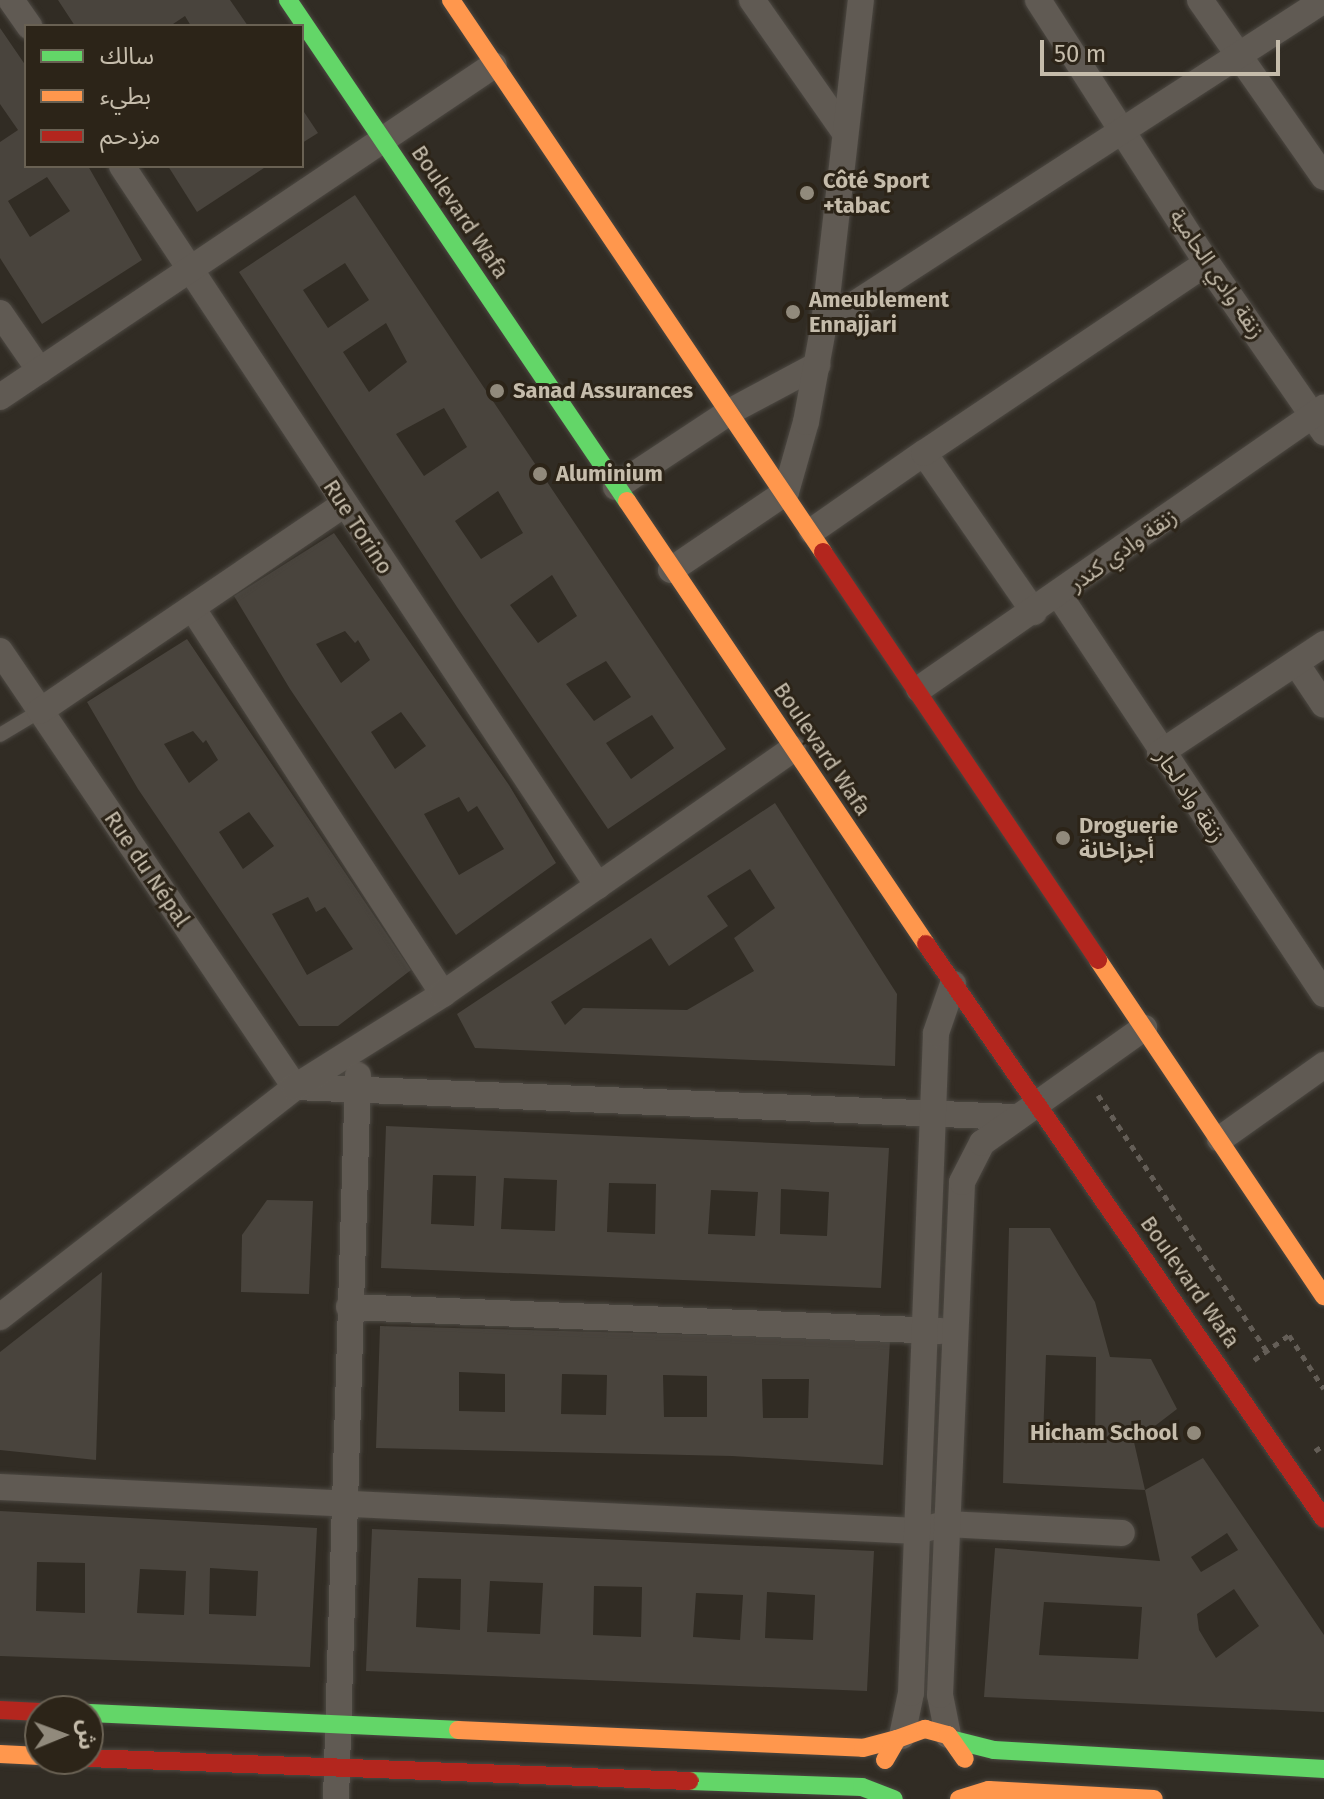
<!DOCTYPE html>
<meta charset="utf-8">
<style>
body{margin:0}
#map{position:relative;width:1324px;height:1799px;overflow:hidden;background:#312c24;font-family:"Fira Sans","Noto Sans Arabic",sans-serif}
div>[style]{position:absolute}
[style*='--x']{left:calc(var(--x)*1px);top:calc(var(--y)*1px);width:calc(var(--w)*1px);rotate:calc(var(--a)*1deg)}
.building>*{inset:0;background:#49443d}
.path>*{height:5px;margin-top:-2.5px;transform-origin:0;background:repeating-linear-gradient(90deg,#645e57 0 6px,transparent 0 12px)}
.roads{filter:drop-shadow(0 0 2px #4c4842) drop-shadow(0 0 2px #4c4842)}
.lane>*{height:14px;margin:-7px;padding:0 7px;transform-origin:7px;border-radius:7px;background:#605a53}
.street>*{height:26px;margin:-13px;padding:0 13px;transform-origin:13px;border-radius:13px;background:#605a53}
.fast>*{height:18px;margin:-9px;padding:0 9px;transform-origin:9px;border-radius:9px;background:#63d668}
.slow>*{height:18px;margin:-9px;padding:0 9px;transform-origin:9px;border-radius:9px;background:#ff974d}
.jam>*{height:18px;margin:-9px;padding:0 9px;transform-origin:9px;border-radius:9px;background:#b3261e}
.dots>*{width:22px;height:22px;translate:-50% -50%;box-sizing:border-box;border:4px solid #2c2418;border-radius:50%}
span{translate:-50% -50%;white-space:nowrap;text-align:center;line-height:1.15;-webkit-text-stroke:6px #2c2418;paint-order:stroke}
.poi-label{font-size:22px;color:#c5bcab;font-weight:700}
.left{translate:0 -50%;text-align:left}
.right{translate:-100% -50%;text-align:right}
.street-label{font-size:22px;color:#c5bcab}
.legend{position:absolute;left:24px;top:24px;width:280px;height:144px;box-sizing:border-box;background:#2c2418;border:2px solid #696153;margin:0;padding:10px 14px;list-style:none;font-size:24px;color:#c5bcab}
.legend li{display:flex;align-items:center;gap:16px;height:40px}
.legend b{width:40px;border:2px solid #696153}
.north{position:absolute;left:24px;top:1695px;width:80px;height:80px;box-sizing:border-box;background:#2c2418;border:2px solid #696153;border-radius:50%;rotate:89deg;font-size:22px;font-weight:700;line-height:32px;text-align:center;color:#c5bcab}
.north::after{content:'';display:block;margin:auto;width:28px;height:36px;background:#918a7c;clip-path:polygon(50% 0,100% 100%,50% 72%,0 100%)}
.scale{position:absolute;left:1040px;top:40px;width:240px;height:36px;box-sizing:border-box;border:4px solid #c5bcab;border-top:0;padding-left:10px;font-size:24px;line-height:28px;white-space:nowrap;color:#c5bcab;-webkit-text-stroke:6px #2c2418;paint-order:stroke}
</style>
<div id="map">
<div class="building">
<i style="clip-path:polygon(58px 0,230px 0,248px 26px,191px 26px,185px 16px,170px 26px,75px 26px)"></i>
<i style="clip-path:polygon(evenodd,0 28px,26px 66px,26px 166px,88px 166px,142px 260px,42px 324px,0 258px,0 142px,18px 130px,0 104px,0 28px,47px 177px,70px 211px,30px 237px,8px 201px,47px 177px)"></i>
<i style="clip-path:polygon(302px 109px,318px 133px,302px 143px)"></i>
<i style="clip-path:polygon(168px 166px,267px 166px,197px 212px)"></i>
<i style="clip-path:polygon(evenodd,355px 195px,726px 749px,608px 829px,457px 607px,239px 272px,355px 195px,345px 263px,369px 300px,328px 328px,303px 290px,345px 263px,355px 195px,386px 323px,407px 362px,369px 392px,343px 352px,386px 323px,355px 195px,444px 408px,467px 447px,424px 476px,396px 434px,444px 408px,355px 195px,498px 491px,523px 533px,481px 559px,455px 521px,498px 491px,355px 195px,552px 575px,577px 616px,538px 643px,510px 605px,552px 575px,355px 195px,606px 661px,631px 697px,594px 721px,566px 684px,606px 661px,355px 195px,652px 715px,674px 748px,631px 779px,606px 743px,652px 715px)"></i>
<i style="clip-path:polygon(evenodd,334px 533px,509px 785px,556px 863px,456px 935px,290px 689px,234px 596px,334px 533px,345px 631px,355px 643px,358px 640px,370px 660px,341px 683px,316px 644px,345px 631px,334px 533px,401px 712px,426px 746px,395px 769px,371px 732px,401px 712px,334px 533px,459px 797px,468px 812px,477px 806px,504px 849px,459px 875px,424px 814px,459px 797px)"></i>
<i style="clip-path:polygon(evenodd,187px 639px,411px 970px,338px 1026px,299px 1026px,138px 789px,87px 702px,187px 639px,193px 731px,203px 743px,206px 740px,218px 760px,189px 783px,164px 744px,193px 731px,187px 639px,249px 812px,274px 846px,243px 869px,219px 832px,249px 812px,187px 639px,308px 897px,316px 912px,325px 907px,353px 949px,307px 975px,272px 914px,308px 897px)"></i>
<i style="clip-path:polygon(evenodd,775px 803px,897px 994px,895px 1066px,475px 1048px,457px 1014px,775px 803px,750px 869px,775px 908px,734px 938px,754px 971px,687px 1010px,583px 1008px,565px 1025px,551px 1002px,651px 938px,669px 966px,728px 926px,707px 896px,750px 869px)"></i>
<i style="clip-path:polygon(evenodd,386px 1126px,889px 1148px,881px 1288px,381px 1268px,386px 1126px,433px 1175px,476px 1176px,474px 1226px,431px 1224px,433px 1175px,386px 1126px,504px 1178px,557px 1180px,555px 1231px,501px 1229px,504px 1178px,386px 1126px,609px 1183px,656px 1184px,655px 1234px,607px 1232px,609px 1183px,386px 1126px,781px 1189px,829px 1192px,827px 1236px,780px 1234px,781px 1189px,386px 1126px,711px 1190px,758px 1192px,755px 1236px,708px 1234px,711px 1190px)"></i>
<i style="clip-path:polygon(267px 1200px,313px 1201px,309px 1294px,241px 1292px,242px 1235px)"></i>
<i style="clip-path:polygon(evenodd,1009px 1228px,1050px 1228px,1095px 1302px,1110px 1357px,1151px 1359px,1177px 1409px,1134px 1442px,1145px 1490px,1003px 1483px,1009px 1228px,1046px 1355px,1096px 1357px,1095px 1441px,1043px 1439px,1046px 1355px)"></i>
<i style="clip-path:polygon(102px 1272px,96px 1460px,0 1450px,0 1352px)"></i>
<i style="clip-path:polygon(evenodd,380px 1326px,890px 1340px,883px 1465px,732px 1456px,376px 1448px,380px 1326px,459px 1372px,505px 1374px,505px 1412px,459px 1411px,459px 1372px,380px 1326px,562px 1374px,607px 1375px,606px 1415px,561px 1414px,562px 1374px,380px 1326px,663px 1375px,707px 1376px,707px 1417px,664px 1417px,663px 1375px,380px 1326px,762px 1379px,809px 1379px,808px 1418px,763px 1418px,762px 1379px)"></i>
<i style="clip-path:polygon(evenodd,1203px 1458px,1324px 1635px,1324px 1712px,984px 1697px,995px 1548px,1160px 1561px,1145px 1490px,1203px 1458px,1227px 1533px,1238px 1550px,1201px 1572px,1191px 1557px,1227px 1533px,1203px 1458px,1234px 1589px,1259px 1626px,1216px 1658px,1199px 1630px,1197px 1614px,1234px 1589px,1203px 1458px,1044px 1602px,1142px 1607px,1138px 1659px,1039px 1655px,1044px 1602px)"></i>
<i style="clip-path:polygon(evenodd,0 1511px,317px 1528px,310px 1667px,0 1656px,0 1511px,37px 1562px,85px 1563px,85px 1613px,36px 1611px,37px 1562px,0 1511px,210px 1568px,258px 1571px,256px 1616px,209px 1614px,210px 1568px,0 1511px,140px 1569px,186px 1571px,184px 1615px,137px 1613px,140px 1569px)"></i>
<i style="clip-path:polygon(evenodd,372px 1529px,874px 1551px,867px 1691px,366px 1671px,372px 1529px,418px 1578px,461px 1579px,460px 1630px,416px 1627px,418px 1578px,372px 1529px,490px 1581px,543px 1583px,540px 1634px,487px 1632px,490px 1581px,372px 1529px,594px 1586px,642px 1587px,641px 1637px,593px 1635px,594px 1586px,372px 1529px,767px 1592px,815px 1595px,813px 1640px,765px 1638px,767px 1592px,372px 1529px,696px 1593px,743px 1595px,740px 1640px,693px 1637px,696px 1593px)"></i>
</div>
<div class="path">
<i style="--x:1098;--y:1095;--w:307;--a:56.6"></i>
<i style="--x:1254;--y:1360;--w:43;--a:-35.5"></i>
<i style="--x:1289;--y:1335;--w:64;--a:57.1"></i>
<i style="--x:1315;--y:1451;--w:11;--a:-34"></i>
</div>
<div class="roads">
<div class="lane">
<i style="--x:0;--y:735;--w:47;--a:-31"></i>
</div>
<div class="street">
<i style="--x:11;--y:0;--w:32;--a:55"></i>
<i style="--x:752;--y:0;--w:162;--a:55"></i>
<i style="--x:1038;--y:0;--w:313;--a:57.3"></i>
<i style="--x:1207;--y:263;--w:206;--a:55.3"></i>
<i style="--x:1200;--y:0;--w:216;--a:55"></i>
<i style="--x:122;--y:166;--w:863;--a:56.53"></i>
<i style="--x:0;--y:313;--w:70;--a:55.4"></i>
<i style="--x:824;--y:324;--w:596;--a:-32.94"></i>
<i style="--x:0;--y:397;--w:595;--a:-33.9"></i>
<i style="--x:616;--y:487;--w:138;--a:-33.5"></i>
<i style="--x:731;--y:411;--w:98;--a:-28.1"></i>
<i style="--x:812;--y:531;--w:136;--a:-34.9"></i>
<i style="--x:671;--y:570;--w:139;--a:-34.1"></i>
<i style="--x:786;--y:492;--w:73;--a:-74.1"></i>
<i style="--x:806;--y:422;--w:100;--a:-79.6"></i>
<i style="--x:824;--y:324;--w:326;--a:-83.5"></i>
<i style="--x:1059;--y:595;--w:479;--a:56.4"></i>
<i style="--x:193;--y:609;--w:459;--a:57"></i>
<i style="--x:1034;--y:612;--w:193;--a:-124.7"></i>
<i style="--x:924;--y:453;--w:341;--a:-33.9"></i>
<i style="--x:0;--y:651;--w:526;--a:55.92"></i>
<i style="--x:295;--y:1087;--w:720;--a:2.39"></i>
<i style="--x:1296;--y:663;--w:50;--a:56.3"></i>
<i style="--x:919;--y:689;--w:493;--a:-34.8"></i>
<i style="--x:40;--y:711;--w:366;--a:-34.2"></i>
<i style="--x:1160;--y:753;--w:197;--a:-33.6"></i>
<i style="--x:1220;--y:1139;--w:128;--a:-35.4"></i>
<i style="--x:349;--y:1307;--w:592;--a:2.32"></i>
<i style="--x:0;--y:1317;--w:374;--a:-37.9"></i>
<i style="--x:295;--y:1087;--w:175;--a:-32.1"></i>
<i style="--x:443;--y:994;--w:427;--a:-35"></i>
<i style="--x:0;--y:1487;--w:918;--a:2.75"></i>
<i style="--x:917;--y:1531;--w:30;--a:-14"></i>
<i style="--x:946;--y:1524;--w:176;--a:2.9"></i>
<i style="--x:948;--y:1735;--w:41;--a:-101.3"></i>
<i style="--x:940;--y:1695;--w:513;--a:-87.54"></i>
<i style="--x:962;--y:1182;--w:44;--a:-62.9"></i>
<i style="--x:982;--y:1143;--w:199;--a:-35.4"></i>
<i style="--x:902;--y:1736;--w:44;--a:-78.2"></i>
<i style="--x:911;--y:1693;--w:660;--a:-87.83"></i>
<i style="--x:936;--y:1033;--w:52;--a:-70.9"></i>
<i style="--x:336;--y:1799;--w:724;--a:-88.26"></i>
</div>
<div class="fast">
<i style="--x:288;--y:0;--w:605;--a:55.92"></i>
<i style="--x:88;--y:1713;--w:370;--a:2.6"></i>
<i style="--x:954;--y:1740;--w:41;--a:14"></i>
<i style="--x:994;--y:1750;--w:331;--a:3.3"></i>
<i style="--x:690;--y:1781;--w:172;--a:2"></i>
<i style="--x:862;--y:1787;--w:34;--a:21"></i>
</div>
<div class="slow">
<i style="--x:451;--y:0;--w:666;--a:56.02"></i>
<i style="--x:627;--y:501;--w:534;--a:55.98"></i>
<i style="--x:1098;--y:960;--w:405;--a:56.1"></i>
<i style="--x:458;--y:1730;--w:405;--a:2.5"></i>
<i style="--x:863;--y:1748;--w:35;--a:-15"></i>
<i style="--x:0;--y:1754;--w:40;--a:2.9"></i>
<i style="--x:885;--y:1760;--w:24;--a:-60"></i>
<i style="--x:897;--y:1739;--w:30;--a:-20"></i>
<i style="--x:925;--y:1729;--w:24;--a:15"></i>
<i style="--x:948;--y:1735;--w:29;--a:55"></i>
<i style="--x:959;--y:1799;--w:31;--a:-17"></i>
<i style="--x:989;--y:1790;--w:165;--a:3.1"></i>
</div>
<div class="jam">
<i style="--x:823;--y:552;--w:492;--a:56"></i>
<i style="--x:926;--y:944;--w:699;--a:55.31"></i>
<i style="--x:0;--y:1710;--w:40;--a:2.9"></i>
<i style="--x:88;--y:1758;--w:602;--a:2.19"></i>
</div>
</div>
<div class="dots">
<i style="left:807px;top:193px;background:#918a7c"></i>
<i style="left:793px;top:312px;background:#918a7c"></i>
<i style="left:497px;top:391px;background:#918a7c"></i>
<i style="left:540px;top:474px;background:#918a7c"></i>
<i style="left:1063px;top:838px;background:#918a7c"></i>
<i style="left:1194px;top:1433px;background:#918a7c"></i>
</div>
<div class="poi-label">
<span class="left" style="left:823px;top:193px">Côté Sport<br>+tabac</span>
<span class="left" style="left:809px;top:312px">Ameublement<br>Ennajjari</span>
<span class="left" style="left:513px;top:391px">Sanad Assurances</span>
<span class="left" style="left:556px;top:474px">Aluminium</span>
<span class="left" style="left:1079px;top:838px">Droguerie<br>أجزاخانة</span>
<span class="right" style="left:1178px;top:1433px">Hicham School</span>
</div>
<div class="street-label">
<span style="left:460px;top:212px;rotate:56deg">Boulevard Wafa</span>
<span style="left:1217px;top:274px;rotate:56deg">زنقة وادي الحامية</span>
<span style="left:358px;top:527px;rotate:57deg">Rue Torino</span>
<span style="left:1123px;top:550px;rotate:-35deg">زنقة وادي كندر</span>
<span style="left:822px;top:749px;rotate:56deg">Boulevard Wafa</span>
<span style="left:1190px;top:796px;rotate:56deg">زنقة واد لحار</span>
<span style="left:147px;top:869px;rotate:56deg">Rue du Népal</span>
<span style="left:1190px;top:1282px;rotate:55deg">Boulevard Wafa</span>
</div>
<ul class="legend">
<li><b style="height:10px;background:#63d668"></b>سالك</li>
<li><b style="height:10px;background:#ff974d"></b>بطيء</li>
<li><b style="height:10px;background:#b3261e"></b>مزدحم</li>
</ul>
<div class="north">ش</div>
<div class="scale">50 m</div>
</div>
